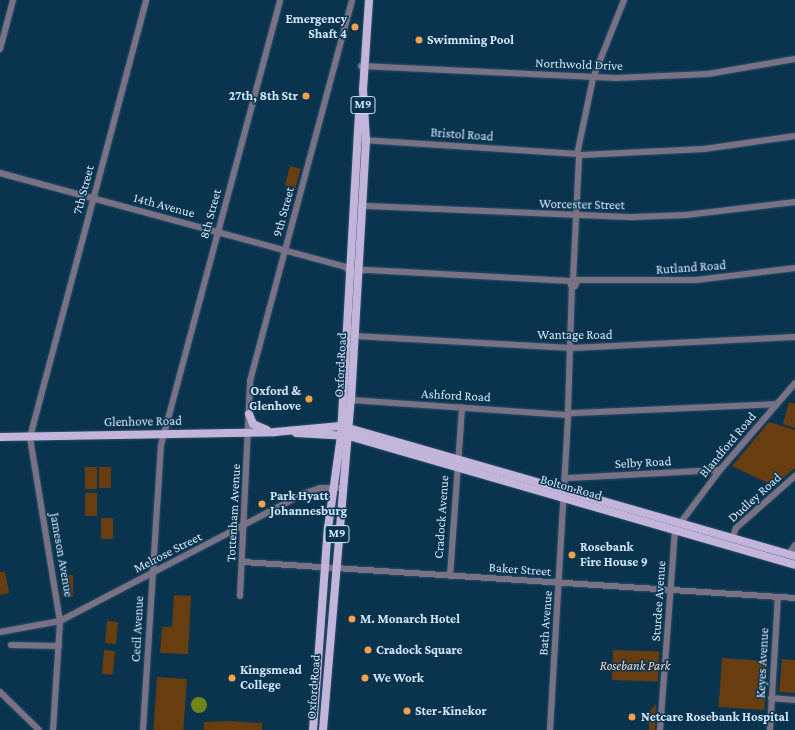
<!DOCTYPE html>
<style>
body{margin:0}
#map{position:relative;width:795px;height:730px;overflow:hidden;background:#0a334e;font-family:"Crimson Pro",serif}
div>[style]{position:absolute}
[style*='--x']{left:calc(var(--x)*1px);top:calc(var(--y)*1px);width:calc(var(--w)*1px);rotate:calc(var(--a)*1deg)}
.green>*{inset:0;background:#683e10;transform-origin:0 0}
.water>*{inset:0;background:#6c8718}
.round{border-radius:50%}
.roads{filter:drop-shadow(0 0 1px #2a5069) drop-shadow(0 0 1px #2a5069)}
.minor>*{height:6px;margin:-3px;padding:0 3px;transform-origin:3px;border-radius:3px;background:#797285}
.major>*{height:8px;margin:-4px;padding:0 4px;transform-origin:4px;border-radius:4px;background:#c3b4da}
.dots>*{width:11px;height:11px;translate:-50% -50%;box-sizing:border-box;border:2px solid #0a334e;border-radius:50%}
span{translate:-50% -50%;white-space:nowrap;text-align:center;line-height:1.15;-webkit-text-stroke:3px #0a334e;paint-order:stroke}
.shield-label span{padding:1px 3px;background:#0a334e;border:1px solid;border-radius:3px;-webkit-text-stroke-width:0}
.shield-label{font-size:12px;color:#d2e7f9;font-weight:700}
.poi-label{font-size:13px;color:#d2e7f9;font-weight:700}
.right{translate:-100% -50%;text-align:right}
.left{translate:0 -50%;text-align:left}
.street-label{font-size:13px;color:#d2e7f9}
.park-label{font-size:13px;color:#f0d7c2;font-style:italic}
</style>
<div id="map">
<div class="green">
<i style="left:290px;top:166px;width:11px;height:20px;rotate:15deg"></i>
<i style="clip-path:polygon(789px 402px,795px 404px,795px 428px,783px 424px)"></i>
<i style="clip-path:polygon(769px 422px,795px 430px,795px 468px,774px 486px,732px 466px)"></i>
<i style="left:85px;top:467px;width:12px;height:22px"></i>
<i style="left:99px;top:467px;width:12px;height:21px"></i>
<i style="left:85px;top:493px;width:12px;height:23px"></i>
<i style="left:101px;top:518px;width:12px;height:21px"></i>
<i style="clip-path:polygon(0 572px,5px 572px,9px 593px,0 595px)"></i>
<i style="left:62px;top:575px;width:11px;height:22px"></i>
<i style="clip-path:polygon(174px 595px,191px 596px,188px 654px,160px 653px,162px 627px,172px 627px)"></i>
<i style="left:107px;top:621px;width:11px;height:22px;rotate:5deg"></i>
<i style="left:104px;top:650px;width:11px;height:24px;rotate:5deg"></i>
<i style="left:613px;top:650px;width:46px;height:30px;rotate:2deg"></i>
<i style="left:722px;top:658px;width:46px;height:49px;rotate:4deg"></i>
<i style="clip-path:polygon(782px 659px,795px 660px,795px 693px,779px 692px)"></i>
<i style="left:157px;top:677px;width:30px;height:53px;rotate:4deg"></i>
<i style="clip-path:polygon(656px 704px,655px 730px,649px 730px,649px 712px)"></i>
<i style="clip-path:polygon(228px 721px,262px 723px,262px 730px,204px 730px,204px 722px)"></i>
</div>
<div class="water">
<i class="round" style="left:191px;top:697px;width:16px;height:16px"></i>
</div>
<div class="roads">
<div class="minor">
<i style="--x:0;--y:49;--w:51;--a:-75.1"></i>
<i style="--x:361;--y:66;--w:255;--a:2.7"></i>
<i style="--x:616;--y:78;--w:92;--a:-2.5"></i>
<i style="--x:708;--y:74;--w:88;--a:-9.8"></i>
<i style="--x:362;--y:140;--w:214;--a:3.7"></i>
<i style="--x:578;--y:150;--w:74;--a:-78.2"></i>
<i style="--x:593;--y:78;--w:84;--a:-68.3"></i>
<i style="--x:581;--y:155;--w:123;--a:-2.8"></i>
<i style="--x:704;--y:149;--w:92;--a:-8.1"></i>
<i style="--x:0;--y:173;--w:358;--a:15.2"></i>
<i style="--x:345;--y:267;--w:7;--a:45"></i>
<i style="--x:350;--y:272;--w:16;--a:-7"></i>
<i style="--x:367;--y:206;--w:267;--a:2.4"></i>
<i style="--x:634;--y:217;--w:52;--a:-2.2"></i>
<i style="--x:686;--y:215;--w:110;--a:-6.8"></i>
<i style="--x:366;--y:270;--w:206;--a:3.1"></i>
<i style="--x:573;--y:280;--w:124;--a:-87.2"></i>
<i style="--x:577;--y:282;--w:4;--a:117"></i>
<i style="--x:575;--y:286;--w:4;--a:-166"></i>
<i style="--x:571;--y:285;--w:6;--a:-59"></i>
<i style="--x:574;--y:280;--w:122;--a:0"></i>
<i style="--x:696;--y:280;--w:100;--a:-6.9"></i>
<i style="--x:355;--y:336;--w:217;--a:3.2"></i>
<i style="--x:572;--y:348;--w:223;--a:-2.8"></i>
<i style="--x:351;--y:400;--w:217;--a:4"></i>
<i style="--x:568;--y:411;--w:125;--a:-88.2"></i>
<i style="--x:572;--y:413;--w:205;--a:-2.5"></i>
<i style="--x:567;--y:478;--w:153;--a:-3"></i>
<i style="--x:732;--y:538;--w:11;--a:-68"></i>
<i style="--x:736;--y:528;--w:79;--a:-41.4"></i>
<i style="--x:789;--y:554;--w:11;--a:-56"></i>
<i style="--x:243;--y:562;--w:553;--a:3.73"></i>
<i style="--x:450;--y:576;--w:169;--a:-85.9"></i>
<i style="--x:240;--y:596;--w:215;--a:-87.3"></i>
<i style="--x:250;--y:381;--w:394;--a:-75"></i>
<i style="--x:0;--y:632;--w:61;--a:-10.4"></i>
<i style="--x:60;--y:621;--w:276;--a:-27.6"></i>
<i style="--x:305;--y:493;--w:16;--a:-18"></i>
<i style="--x:320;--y:488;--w:24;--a:0"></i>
<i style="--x:11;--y:645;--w:48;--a:1.2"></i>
<i style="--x:0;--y:692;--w:54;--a:44.3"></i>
<i style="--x:771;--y:698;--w:24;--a:5"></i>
<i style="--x:53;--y:730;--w:109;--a:-86.3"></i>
<i style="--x:60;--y:621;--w:186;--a:-99.3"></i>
<i style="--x:30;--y:437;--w:452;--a:-75.1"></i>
<i style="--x:143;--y:730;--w:286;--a:-86.4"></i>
<i style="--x:161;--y:445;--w:461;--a:-75"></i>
<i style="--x:550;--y:730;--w:315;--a:-86.7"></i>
<i style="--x:660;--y:730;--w:201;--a:-85.7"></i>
<i style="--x:675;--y:530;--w:75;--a:-53.1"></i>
<i style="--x:720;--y:470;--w:115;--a:-49.2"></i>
<i style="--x:770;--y:730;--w:133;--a:-86.6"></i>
</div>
<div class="major">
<i style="--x:249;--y:414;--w:11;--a:68"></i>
<i style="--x:253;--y:424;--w:15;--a:23"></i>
<i style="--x:296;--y:433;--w:53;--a:3.2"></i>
<i style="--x:349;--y:436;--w:464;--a:16.1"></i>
<i style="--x:0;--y:437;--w:275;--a:-1"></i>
<i style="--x:275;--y:432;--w:66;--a:-5.2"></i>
<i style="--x:341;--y:426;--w:472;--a:16"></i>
<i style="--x:313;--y:730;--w:203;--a:-85.8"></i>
<i style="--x:328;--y:528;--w:94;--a:-82"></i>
<i style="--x:341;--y:435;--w:319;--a:-86.8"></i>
<i style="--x:323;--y:730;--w:331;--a:-85.2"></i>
<i style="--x:351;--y:400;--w:260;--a:-86.7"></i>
<i style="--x:366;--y:140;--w:50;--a:-93.4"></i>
<i style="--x:363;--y:90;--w:90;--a:-86.2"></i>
</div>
</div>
<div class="dots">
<i style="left:355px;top:27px;background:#f7a14a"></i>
<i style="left:419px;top:40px;background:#f7a14a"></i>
<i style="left:306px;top:96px;background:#f7a14a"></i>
<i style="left:309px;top:399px;background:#f7a14a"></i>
<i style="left:262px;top:504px;background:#f7a14a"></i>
<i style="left:572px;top:555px;background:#f7a14a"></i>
<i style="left:352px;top:619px;background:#f7a14a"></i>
<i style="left:368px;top:650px;background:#f7a14a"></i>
<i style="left:232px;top:678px;background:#f7a14a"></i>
<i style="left:365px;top:678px;background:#f7a14a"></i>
<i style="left:407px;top:711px;background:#f7a14a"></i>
<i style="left:632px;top:717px;background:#f7a14a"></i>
</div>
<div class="shield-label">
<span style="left:363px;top:105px">M9</span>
<span style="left:337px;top:534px">M9</span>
</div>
<div class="poi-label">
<span class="right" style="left:347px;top:27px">Emergency<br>Shaft 4</span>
<span class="left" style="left:427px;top:40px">Swimming Pool</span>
<span class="right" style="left:298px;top:96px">27th, 8th Str</span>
<span class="right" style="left:301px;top:399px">Oxford &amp;<br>Glenhove</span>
<span class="left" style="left:270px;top:504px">Park Hyatt<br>Johannesburg</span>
<span class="left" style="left:580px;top:555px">Rosebank<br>Fire House 9</span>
<span class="left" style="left:360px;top:619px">M. Monarch Hotel</span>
<span class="left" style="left:376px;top:650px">Cradock Square</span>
<span class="left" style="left:240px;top:678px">Kingsmead<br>College</span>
<span class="left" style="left:373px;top:678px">We Work</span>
<span class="left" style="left:415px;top:711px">Ster-Kinekor</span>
<span class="left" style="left:641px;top:717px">Netcare Rosebank Hospital</span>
</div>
<div class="street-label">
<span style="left:579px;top:65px;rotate:2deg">Northwold Drive</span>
<span style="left:462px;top:135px;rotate:4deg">Bristol Road</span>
<span style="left:84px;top:190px;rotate:-75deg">7th Street</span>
<span style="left:582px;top:205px;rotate:1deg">Worcester Street</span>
<span style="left:164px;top:206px;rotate:15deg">14th Avenue</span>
<span style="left:284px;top:212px;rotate:-75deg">9th Street</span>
<span style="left:211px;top:214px;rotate:-75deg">8th Street</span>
<span style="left:691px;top:268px;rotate:-4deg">Rutland Road</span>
<span style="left:575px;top:335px">Wantage Road</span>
<span style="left:341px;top:365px;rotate:-87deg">Oxford Road</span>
<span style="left:456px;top:396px;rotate:3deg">Ashford Road</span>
<span style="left:143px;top:422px;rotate:-1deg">Glenhove Road</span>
<span style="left:728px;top:445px;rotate:-50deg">Blandford Road</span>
<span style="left:643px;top:463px;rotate:-3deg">Selby Road</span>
<span style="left:571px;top:488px;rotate:16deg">Bolton Road</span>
<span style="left:755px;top:498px;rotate:-42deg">Dudley Road</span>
<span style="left:234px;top:513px;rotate:-87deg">Tottenham Avenue</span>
<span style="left:442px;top:517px;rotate:-86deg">Cradock Avenue</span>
<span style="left:168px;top:553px;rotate:-27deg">Melrose Street</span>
<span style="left:61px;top:555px;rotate:80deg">Jameson Avenue</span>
<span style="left:520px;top:570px;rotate:4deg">Baker Street</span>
<span style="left:659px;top:601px;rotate:-86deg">Sturdee Avenue</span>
<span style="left:546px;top:623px;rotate:-86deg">Bath Avenue</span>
<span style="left:138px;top:629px;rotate:-87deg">Cecil Avenue</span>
<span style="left:763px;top:663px;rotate:-87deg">Keyes Avenue</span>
<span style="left:314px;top:687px;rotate:-86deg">Oxford Road</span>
</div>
<div class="park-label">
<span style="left:635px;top:666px">Rosebank Park</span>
</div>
</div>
